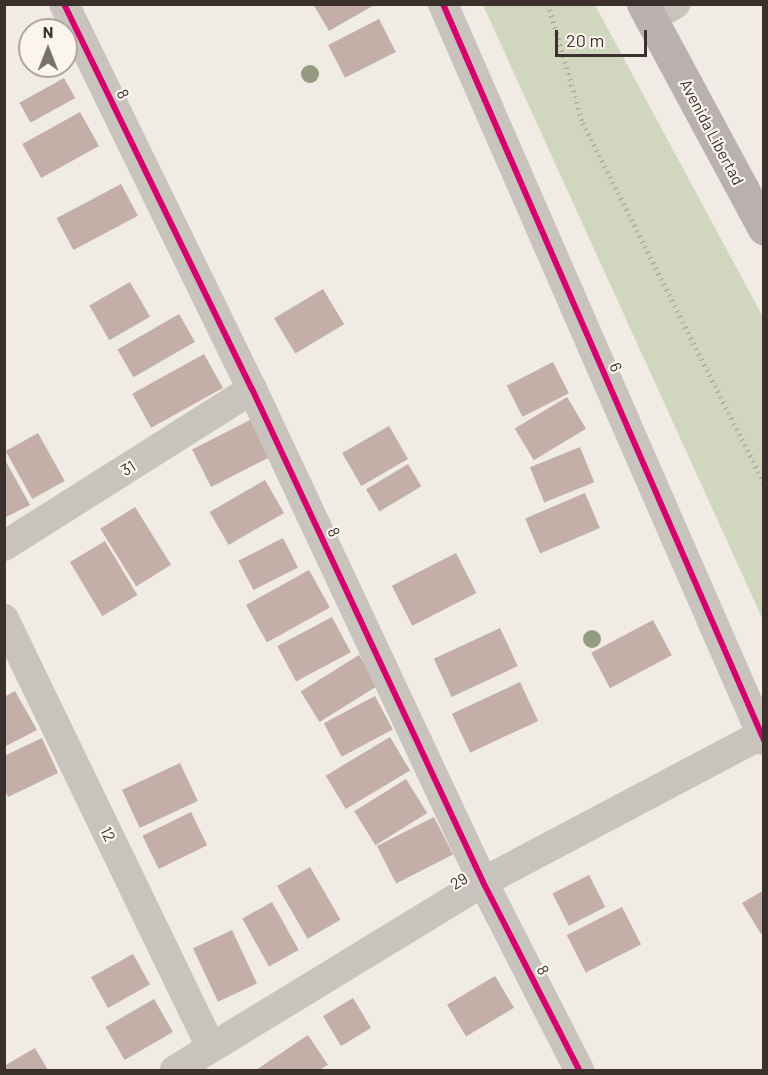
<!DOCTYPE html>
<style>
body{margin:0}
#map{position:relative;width:768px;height:1075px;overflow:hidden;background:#f0ebe5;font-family:Barlow,sans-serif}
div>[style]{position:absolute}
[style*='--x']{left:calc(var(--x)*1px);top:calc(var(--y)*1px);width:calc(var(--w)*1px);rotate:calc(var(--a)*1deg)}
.green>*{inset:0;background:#d1d6bf}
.building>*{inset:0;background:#c3afa7;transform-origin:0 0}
.minor>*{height:30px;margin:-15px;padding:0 15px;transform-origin:15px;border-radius:15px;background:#c9c3be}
.major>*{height:33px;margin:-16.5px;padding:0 16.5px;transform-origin:16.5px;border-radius:16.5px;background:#b8b1ad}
.rail>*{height:4.5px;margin-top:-2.25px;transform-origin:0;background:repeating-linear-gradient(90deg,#b1aca8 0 1.5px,transparent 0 6px)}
.cycleway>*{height:6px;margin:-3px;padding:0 3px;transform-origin:3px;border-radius:3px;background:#d6006c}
.trees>*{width:18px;height:18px;margin:-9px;border-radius:50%;background:#959b80}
span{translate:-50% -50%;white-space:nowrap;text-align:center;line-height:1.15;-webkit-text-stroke:4.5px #fbf5ee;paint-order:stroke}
.street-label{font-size:16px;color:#3b302b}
.frame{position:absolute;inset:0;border:6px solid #3b302b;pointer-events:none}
.north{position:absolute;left:18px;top:18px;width:60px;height:60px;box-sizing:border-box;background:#fbf5ee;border:2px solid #aea6a0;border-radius:50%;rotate:0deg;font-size:16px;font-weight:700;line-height:24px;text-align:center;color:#3b302b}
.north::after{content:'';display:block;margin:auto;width:21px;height:27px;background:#7a716c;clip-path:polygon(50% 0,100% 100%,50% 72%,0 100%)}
.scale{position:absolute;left:555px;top:30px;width:92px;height:27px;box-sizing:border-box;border:3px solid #3b302b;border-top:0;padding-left:8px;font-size:18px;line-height:21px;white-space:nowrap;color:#3b302b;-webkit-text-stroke:4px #fbf5ee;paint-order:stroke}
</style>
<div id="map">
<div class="green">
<i style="clip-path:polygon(483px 5px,595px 5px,763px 317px,763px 620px)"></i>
</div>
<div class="building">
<i style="clip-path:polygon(313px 4px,376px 4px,329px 31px)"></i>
<i style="left:379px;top:19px;width:37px;height:57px;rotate:63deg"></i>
<i style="left:64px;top:78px;width:23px;height:51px;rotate:61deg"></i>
<i style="left:80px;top:112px;width:39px;height:66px;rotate:61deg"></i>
<i style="left:121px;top:184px;width:36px;height:73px;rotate:62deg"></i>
<i style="left:130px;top:282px;width:40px;height:47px;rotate:60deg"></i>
<i style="left:323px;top:289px;width:41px;height:57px;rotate:59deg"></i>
<i style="left:179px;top:314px;width:32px;height:71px;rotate:60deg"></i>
<i style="left:204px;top:354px;width:39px;height:82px;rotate:61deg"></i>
<i style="left:553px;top:362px;width:35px;height:52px;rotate:63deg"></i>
<i style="left:567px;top:397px;width:37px;height:61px;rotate:59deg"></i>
<i style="left:250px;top:420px;width:42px;height:65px;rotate:63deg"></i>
<i style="left:389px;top:426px;width:38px;height:54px;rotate:60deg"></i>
<i style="left:38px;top:433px;width:55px;height:37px;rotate:61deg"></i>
<i style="left:580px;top:447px;width:38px;height:54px;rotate:68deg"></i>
<i style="clip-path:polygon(4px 458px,30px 505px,4px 518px)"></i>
<i style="left:408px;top:464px;width:26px;height:49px;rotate:59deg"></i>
<i style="left:265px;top:480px;width:38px;height:64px;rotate:60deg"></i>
<i style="left:585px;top:493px;width:38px;height:65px;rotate:67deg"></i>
<i style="left:135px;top:507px;width:68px;height:41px;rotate:58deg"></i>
<i style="left:283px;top:538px;width:33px;height:50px;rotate:63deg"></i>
<i style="left:105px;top:541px;width:63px;height:41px;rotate:59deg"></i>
<i style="left:456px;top:553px;width:45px;height:72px;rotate:63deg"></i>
<i style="left:309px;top:570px;width:43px;height:72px;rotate:61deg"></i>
<i style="left:332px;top:617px;width:40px;height:62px;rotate:62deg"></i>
<i style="left:653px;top:620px;width:40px;height:70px;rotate:62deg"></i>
<i style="left:500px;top:628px;width:42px;height:73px;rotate:65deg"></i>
<i style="left:359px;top:655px;width:36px;height:69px;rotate:58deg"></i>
<i style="left:520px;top:682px;width:43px;height:75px;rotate:65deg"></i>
<i style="clip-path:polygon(15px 691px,37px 730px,4px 747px,4px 697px)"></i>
<i style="left:375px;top:696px;width:38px;height:58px;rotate:62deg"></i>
<i style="left:390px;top:737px;width:39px;height:75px;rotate:59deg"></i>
<i style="clip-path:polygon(42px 738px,58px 773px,8px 797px,4px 788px,4px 756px)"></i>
<i style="left:180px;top:763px;width:42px;height:64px;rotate:65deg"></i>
<i style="left:406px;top:779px;width:40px;height:61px;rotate:58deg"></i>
<i style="left:191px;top:812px;width:37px;height:54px;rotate:64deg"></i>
<i style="left:434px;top:817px;width:42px;height:64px;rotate:63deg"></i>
<i style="left:310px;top:867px;width:61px;height:38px;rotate:60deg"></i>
<i style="left:589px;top:875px;width:36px;height:41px;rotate:63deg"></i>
<i style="clip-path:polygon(764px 890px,764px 933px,761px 934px,742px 903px)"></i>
<i style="left:272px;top:902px;width:55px;height:34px;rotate:61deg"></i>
<i style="left:622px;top:907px;width:42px;height:62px;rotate:63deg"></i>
<i style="left:232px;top:930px;width:59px;height:43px;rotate:65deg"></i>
<i style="left:133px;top:954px;width:35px;height:48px;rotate:61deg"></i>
<i style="left:495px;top:976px;width:37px;height:56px;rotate:59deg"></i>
<i style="left:353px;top:998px;width:35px;height:35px;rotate:59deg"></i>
<i style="left:154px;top:999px;width:38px;height:56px;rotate:60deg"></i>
<i style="clip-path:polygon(308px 1035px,328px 1065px,319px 1070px,256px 1070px)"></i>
<i style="clip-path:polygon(35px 1048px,48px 1070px,4px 1070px,4px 1066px)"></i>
</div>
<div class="minor">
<i style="--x:64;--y:4;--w:428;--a:64"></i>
<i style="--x:252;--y:389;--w:544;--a:64.89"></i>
<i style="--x:483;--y:882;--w:211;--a:62.9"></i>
<i style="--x:443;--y:4;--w:803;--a:66.44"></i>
<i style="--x:650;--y:18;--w:29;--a:-29"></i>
<i style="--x:4;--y:546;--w:294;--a:-32.3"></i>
<i style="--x:4;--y:619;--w:476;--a:64.2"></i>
<i style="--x:175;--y:1070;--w:361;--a:-31.4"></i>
<i style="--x:483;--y:882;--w:318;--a:-27.9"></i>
</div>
<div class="major">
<i style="--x:643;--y:4;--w:255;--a:61.7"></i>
</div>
<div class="rail">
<i style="--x:548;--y:4;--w:124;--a:73.6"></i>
<i style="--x:583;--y:123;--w:403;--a:63.3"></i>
</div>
<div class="cycleway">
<i style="--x:64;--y:4;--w:428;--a:64"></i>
<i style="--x:252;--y:389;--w:544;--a:64.89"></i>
<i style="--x:483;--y:882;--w:211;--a:62.9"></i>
<i style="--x:443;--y:4;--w:803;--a:66.44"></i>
</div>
<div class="trees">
<i style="left:310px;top:74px"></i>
<i style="left:592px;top:639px"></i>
</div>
<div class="street-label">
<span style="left:123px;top:94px;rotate:64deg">8</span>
<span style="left:712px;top:132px;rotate:62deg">Avenida Libertad</span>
<span style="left:616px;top:367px;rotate:67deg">6</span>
<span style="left:128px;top:468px;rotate:-32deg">31</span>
<span style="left:334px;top:532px;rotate:65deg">8</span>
<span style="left:108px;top:834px;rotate:64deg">12</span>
<span style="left:459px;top:881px;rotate:-31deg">29</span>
<span style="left:543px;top:970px;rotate:63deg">8</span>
</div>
<div class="frame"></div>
<div class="north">N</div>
<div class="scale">20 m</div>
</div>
